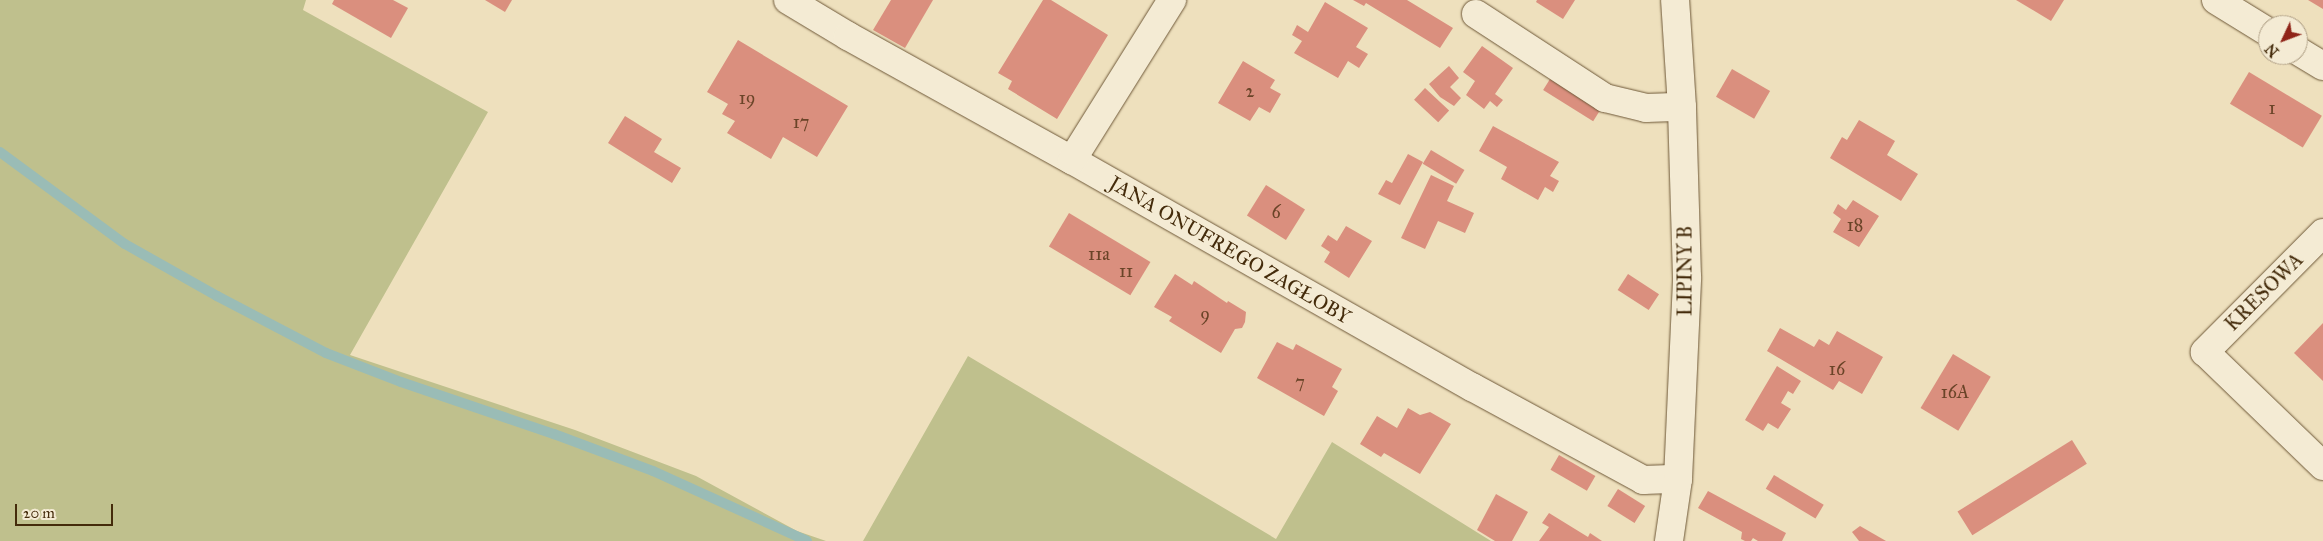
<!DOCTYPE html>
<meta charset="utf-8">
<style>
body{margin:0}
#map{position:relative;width:2323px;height:541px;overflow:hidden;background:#eee0bd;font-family:"IM FELL Great Primer",serif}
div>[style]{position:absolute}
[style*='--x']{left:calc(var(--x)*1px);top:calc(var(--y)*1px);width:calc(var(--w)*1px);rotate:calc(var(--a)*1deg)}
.green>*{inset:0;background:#bfc08d}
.stream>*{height:10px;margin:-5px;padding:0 5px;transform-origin:5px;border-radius:5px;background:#9abcb6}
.building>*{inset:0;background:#da8f7e;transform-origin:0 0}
.roads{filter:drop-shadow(0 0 1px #6e5838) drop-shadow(0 0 1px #6e5838)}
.minor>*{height:28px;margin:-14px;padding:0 14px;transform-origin:14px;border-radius:14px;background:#f4ebd4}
span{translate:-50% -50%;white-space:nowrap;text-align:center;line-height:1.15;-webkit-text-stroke:4px #f4ebd4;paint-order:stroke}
.number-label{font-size:18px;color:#6a4428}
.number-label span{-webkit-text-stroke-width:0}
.street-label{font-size:20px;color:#442b0b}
.north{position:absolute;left:2258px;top:15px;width:50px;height:50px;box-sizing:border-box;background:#f4ebd4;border:1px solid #ae9e84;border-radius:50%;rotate:227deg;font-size:14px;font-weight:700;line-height:20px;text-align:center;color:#442b0b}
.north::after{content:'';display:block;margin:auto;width:18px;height:22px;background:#8f2418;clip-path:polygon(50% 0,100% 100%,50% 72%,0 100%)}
.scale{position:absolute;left:15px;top:504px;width:98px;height:22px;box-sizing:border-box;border:2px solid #442b0b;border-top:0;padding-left:6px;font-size:15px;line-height:18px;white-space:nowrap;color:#442b0b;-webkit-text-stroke:4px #f4ebd4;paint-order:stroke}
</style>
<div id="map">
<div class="green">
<i style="clip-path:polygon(0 0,306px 0,303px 10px,488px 112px,350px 355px,575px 430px,696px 476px,797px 531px,826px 541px,0 541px)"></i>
<i style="clip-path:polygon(968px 356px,1276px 539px,1332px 442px,1491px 541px,863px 541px)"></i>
</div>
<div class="stream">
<i style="--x:0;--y:152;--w:155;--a:36.4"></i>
<i style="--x:125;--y:244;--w:106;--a:29.5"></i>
<i style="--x:217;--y:296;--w:123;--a:27.6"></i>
<i style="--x:326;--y:353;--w:80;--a:21.1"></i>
<i style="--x:401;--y:382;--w:162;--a:18.8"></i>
<i style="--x:554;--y:434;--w:106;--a:20.5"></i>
<i style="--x:653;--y:471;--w:169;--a:24.4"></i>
</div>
<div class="building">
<i style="clip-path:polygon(334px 0,393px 0,408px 8px,391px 38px,332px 4px)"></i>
<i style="clip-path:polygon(485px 0,512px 0,505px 12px)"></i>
<i style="clip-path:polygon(891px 0,933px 0,905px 48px,873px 30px)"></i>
<i style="clip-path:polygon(1043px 0,1051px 0,1108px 35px,1057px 119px,1008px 89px,1012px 81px,998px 73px)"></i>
<i style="clip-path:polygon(1353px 0,1407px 0,1453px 28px,1440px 48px,1366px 3px,1364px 6px)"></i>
<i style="clip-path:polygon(1537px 0,1575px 0,1563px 19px,1536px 2px)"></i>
<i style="clip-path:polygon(2016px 0,2064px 0,2051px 21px)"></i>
<i style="clip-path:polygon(2308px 0,2323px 0,2323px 9px)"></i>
<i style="clip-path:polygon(1325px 2px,1368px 28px,1356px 47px,1368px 54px,1359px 68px,1348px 61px,1338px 78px,1294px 53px,1302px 41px,1292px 35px,1297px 25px,1308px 32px)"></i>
<i style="clip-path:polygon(738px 40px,848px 106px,817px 157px,783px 137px,771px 159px,727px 133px,735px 121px,722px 114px,728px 104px,707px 92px)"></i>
<i style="clip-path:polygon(1482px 46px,1513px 68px,1495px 94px,1503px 100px,1497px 107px,1490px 101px,1484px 109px,1466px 95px,1475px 81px,1463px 72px)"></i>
<i style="clip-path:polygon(1243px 61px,1275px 80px,1270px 88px,1281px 94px,1270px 113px,1259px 107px,1250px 121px,1218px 103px)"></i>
<i style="clip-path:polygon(1449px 66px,1459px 78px,1450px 87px,1461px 98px,1454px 106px,1440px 97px,1429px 84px)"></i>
<i style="left:1732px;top:69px;width:44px;height:32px;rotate:30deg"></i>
<i style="left:2249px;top:72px;width:85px;height:37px;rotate:31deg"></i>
<i style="left:1550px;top:79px;width:59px;height:13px;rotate:32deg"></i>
<i style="left:1425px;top:88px;width:33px;height:16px;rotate:43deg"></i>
<i style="clip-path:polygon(625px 116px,662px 139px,654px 152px,681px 168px,672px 183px,608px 143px)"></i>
<i style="clip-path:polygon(1859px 120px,1895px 141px,1887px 155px,1918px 174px,1901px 201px,1830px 158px,1842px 137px,1847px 140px)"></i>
<i style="clip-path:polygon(1493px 126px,1559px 162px,1550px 176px,1559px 181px,1553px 192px,1545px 187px,1538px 200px,1501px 179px,1507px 167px,1479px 151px)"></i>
<i style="left:1431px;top:150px;width:39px;height:16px;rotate:31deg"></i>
<i style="clip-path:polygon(1408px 154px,1423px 162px,1400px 205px,1378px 194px,1386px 180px,1392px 183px)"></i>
<i style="clip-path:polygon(1431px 175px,1454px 186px,1447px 201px,1474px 213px,1465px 233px,1438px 221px,1425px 249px,1401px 238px)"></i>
<i style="left:1266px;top:185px;width:46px;height:36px;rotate:32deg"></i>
<i style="clip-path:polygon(1853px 200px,1879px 216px,1859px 247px,1833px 232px,1841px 219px,1833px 213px,1838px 204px,1846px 210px)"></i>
<i style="left:1069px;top:213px;width:95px;height:39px;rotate:31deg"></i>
<i style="clip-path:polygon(1346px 226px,1372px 241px,1349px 278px,1324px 262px,1330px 252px,1321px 246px,1328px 235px,1337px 241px)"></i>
<i style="clip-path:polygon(1175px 274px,1192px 285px,1194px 281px,1227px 303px,1228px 301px,1246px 312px,1245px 322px,1242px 328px,1235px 329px,1221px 353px,1169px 321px,1172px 317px,1154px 307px)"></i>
<i style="left:1628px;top:274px;width:37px;height:19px;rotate:33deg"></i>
<i style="clip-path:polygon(2323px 323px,2323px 381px,2294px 353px)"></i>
<i style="clip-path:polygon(1780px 328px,1814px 347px,1819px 339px,1829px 345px,1837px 331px,1883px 357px,1862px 394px,1839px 381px,1833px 390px,1767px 351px)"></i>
<i style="clip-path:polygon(1277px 342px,1293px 350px,1296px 344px,1342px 369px,1332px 387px,1338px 391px,1324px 416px,1257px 378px)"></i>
<i style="left:1953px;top:354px;width:44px;height:63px;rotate:31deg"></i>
<i style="clip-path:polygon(1777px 366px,1801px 381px,1793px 394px,1788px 391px,1781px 403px,1791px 409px,1778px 429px,1768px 423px,1763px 431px,1745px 420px)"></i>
<i style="clip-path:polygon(1408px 408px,1420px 415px,1430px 412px,1451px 424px,1420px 474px,1384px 453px,1381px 457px,1360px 444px,1377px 416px,1397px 428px)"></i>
<i style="left:2072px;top:440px;width:28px;height:135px;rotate:58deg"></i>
<i style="left:1559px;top:455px;width:42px;height:17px;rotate:30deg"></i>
<i style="left:1774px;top:475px;width:58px;height:16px;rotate:31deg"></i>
<i style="left:1618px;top:489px;width:32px;height:20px;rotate:32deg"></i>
<i style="clip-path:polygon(1708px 491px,1786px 533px,1782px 541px,1758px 541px,1753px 538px,1751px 541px,1745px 541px,1741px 539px,1742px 532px,1698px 508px)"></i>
<i style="clip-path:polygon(1496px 494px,1528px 512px,1512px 541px,1495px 541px,1477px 530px)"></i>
<i style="clip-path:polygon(1549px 513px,1588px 537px,1590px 533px,1602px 541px,1539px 541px,1549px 527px,1542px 523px)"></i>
<i style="clip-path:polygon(1860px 526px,1886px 541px,1859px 541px,1852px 532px)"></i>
</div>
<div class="roads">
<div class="minor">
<i style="--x:788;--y:0;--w:70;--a:31"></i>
<i style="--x:848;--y:36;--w:256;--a:29"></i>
<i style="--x:1072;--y:160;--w:460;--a:29.6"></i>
<i style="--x:1472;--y:387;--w:195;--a:28.5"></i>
<i style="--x:1643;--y:480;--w:35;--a:-2"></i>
<i style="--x:2216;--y:0;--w:61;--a:31.6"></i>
<i style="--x:1476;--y:14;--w:154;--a:33.1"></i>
<i style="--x:1605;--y:98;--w:42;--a:13.7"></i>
<i style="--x:1646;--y:108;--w:36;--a:-2"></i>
<i style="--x:2298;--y:51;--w:29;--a:31"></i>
<i style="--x:1072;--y:160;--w:189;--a:-58"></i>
<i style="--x:2323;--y:233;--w:168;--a:134.8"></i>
<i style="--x:2205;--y:352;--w:164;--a:44"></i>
<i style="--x:1669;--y:541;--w:63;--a:-81.7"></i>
<i style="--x:1678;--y:479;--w:202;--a:-87.4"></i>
<i style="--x:1687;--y:277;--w:170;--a:-91.7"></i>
<i style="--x:1682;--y:107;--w:107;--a:-93.7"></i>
</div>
</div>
<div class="number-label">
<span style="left:1250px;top:91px">2</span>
<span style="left:747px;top:98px">19</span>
<span style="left:2272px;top:108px">1</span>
<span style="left:801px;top:122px">17</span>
<span style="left:1276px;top:212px">6</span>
<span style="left:1855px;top:225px">18</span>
<span style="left:1099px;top:254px">11a</span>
<span style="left:1126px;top:271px">11</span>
<span style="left:1205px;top:314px">9</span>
<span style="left:1837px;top:369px">16</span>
<span style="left:1300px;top:382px">7</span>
<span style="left:1955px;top:392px">16A</span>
</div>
<div class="street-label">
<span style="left:1230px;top:250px;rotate:30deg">JANA ONUFREGO ZAGŁOBY</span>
<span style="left:1685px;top:271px;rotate:-90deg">LIPINY B</span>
<span style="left:2264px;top:292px;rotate:-45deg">KRESOWA</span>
</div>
<div class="north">N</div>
<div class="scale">20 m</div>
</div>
